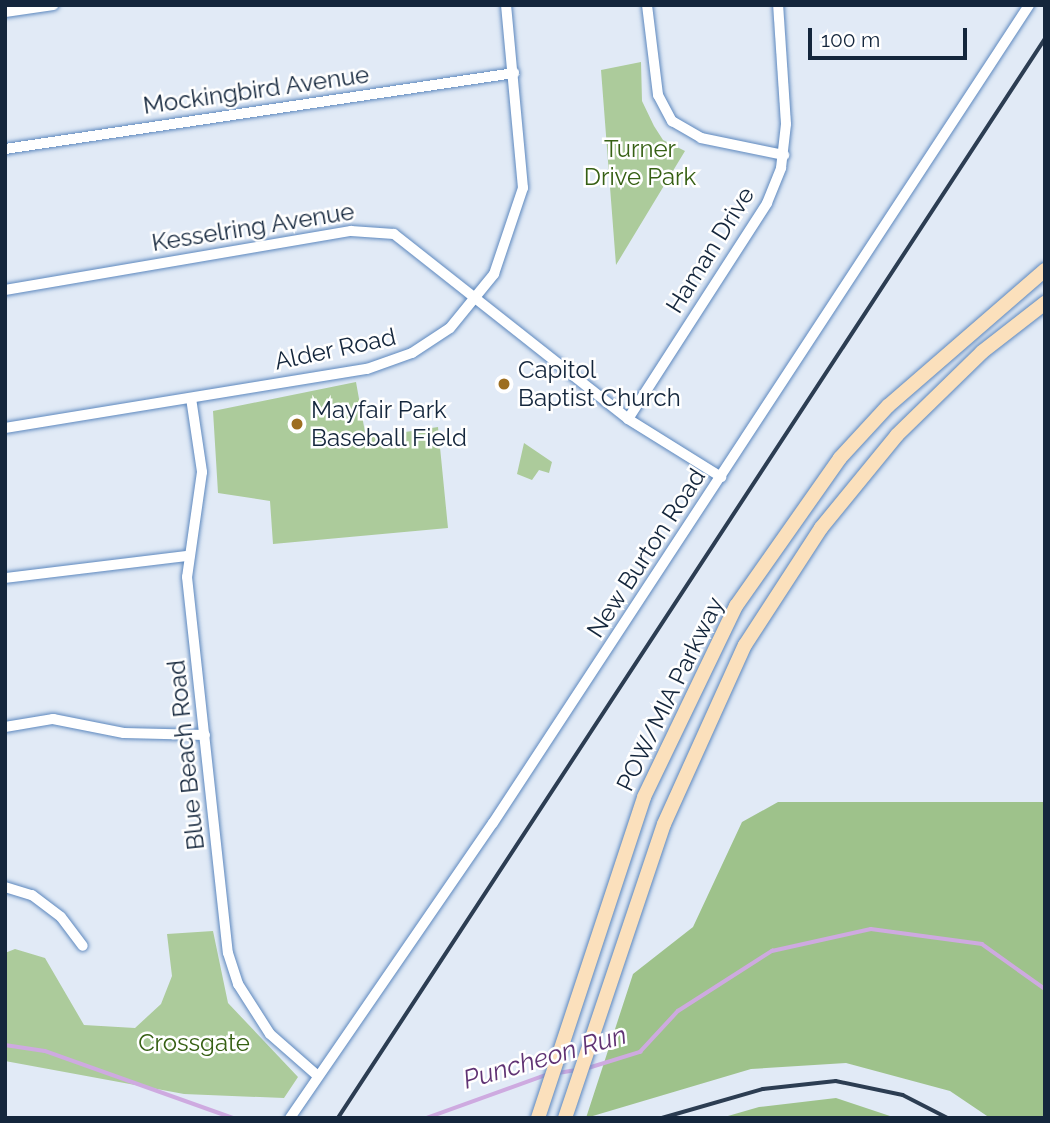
<!DOCTYPE html>
<style>
body{margin:0}
#map{position:relative;width:1050px;height:1123px;overflow:hidden;background:#e1eaf6;font-family:Raleway,sans-serif}
div>[style]{position:absolute}
[style*='--x']{left:calc(var(--x)*1px);top:calc(var(--y)*1px);width:calc(var(--w)*1px);rotate:calc(var(--a)*1deg)}
.green>*{inset:0;background:#accb9b}
.forest>*{inset:0;background:#9ec28b}
.stream>*{height:3.5px;margin:-1.75px;padding:0 1.75px;transform-origin:1.75px;border-radius:1.75px;background:#ceaae0}
.roads{filter:drop-shadow(0 0 2px #5d88be) drop-shadow(0 0 2px #5d88be)}
.minor>*{height:10px;margin:-5px;padding:0 5px;transform-origin:5px;border-radius:5px;background:#fff}
.major>*{height:14px;margin:-7px;padding:0 7px;transform-origin:7px;border-radius:7px;background:#fbe0bc}
.rail>*{height:3.5px;margin:-1.75px;padding:0 1.75px;transform-origin:1.75px;border-radius:1.75px;background:#2c3d52}
.dots>*{width:19px;height:19px;translate:-50% -50%;box-sizing:border-box;border:4px solid #fff;border-radius:50%}
span{translate:-50% -50%;white-space:nowrap;text-align:center;line-height:1.15;-webkit-text-stroke:5px #fff;paint-order:stroke}
.street-label{font-size:24px;color:#14263c}
.park-label{font-size:24px;color:#366014}
.poi-label{font-size:24px;color:#14263c}
.left{translate:0 -50%;text-align:left}
.water-label{font-size:26px;color:#603374;font-style:italic}
.frame{position:absolute;inset:0;border:7px solid #14263c;pointer-events:none}
.scale{position:absolute;left:808px;top:28px;width:159px;height:32px;box-sizing:border-box;border:4px solid #14263c;border-top:0;padding-left:9px;font-size:21px;line-height:24px;white-space:nowrap;color:#14263c;-webkit-text-stroke:5px #fff;paint-order:stroke}
</style>
<div id="map">
<div class="green">
<i style="clip-path:polygon(641px 62px,642px 101px,654px 126px,663px 140px,685px 151px,616px 265px,601px 70px)"></i>
<i style="clip-path:polygon(356px 382px,366px 438px,438px 427px,448px 528px,273px 544px,270px 501px,218px 493px,213px 411px)"></i>
<i style="clip-path:polygon(524px 443px,552px 462px,549px 473px,539px 470px,532px 480px,517px 474px)"></i>
<i style="clip-path:polygon(213px 931px,228px 1003px,298px 1077px,284px 1098px,184px 1094px,5px 1061px,5px 953px,15px 949px,45px 958px,84px 1025px,135px 1028px,161px 1004px,172px 976px,167px 934px)"></i>
</div>
<div class="forest">
<i style="clip-path:polygon(778px 802px,1045px 802px,1045px 1118px,990px 1118px,950px 1091px,846px 1063px,751px 1069px,586px 1118px,633px 974px,693px 927px,742px 822px)"></i>
<i style="clip-path:polygon(836px 1098px,896px 1118px,721px 1118px,759px 1107px)"></i>
</div>
<div class="stream">
<i style="--x:5;--y:1045;--w:40;--a:8.5"></i>
<i style="--x:45;--y:1051;--w:200;--a:19.6"></i>
<i style="--x:585;--y:1069;--w:58;--a:-17.2"></i>
<i style="--x:640;--y:1052;--w:56;--a:-47.2"></i>
<i style="--x:678;--y:1011;--w:112;--a:-32.6"></i>
<i style="--x:772;--y:951;--w:101;--a:-12.5"></i>
<i style="--x:871;--y:929;--w:112;--a:7.7"></i>
<i style="--x:982;--y:944;--w:77;--a:35.5"></i>
<i style="--x:558;--y:1073;--w:20;--a:-9"></i>
<i style="--x:427;--y:1118;--w:127;--a:-19.9"></i>
</div>
<div class="roads">
<div class="minor">
<i style="--x:647;--y:5;--w:91;--a:83"></i>
<i style="--x:658;--y:95;--w:30;--a:62"></i>
<i style="--x:672;--y:121;--w:34;--a:30"></i>
<i style="--x:701;--y:138;--w:85;--a:11.6"></i>
<i style="--x:5;--y:12;--w:49;--a:-8.3"></i>
<i style="--x:5;--y:149;--w:515;--a:-8.49"></i>
<i style="--x:5;--y:290;--w:351;--a:-9.7"></i>
<i style="--x:351;--y:231;--w:43;--a:4"></i>
<i style="--x:394;--y:234;--w:298;--a:38.3"></i>
<i style="--x:628;--y:419;--w:110;--a:31.9"></i>
<i style="--x:191;--y:398;--w:75;--a:81.5"></i>
<i style="--x:202;--y:472;--w:106;--a:98.1"></i>
<i style="--x:187;--y:577;--w:378;--a:83.8"></i>
<i style="--x:228;--y:953;--w:33;--a:72"></i>
<i style="--x:238;--y:984;--w:59;--a:57.4"></i>
<i style="--x:270;--y:1034;--w:64;--a:41.2"></i>
<i style="--x:628;--y:419;--w:257;--a:-57.2"></i>
<i style="--x:767;--y:203;--w:38;--a:-68"></i>
<i style="--x:781;--y:168;--w:44;--a:-83.5"></i>
<i style="--x:786;--y:124;--w:119;--a:-93.8"></i>
<i style="--x:5;--y:428;--w:367;--a:-9.3"></i>
<i style="--x:367;--y:369;--w:48;--a:-19.6"></i>
<i style="--x:412;--y:353;--w:45;--a:-33.3"></i>
<i style="--x:450;--y:328;--w:70;--a:-50.8"></i>
<i style="--x:494;--y:274;--w:91;--a:-71.4"></i>
<i style="--x:523;--y:188;--w:184;--a:-95.3"></i>
<i style="--x:5;--y:578;--w:184;--a:-6.9"></i>
<i style="--x:5;--y:727;--w:49;--a:-9.5"></i>
<i style="--x:53;--y:719;--w:72;--a:11.2"></i>
<i style="--x:124;--y:733;--w:81;--a:1.4"></i>
<i style="--x:5;--y:887;--w:28;--a:17"></i>
<i style="--x:32;--y:895;--w:36;--a:37"></i>
<i style="--x:61;--y:917;--w:36;--a:53"></i>
<i style="--x:290;--y:1118;--w:358;--a:-55.5"></i>
<i style="--x:493;--y:823;--w:978;--a:-56.76"></i>
</div>
<div class="major">
<i style="--x:538;--y:1118;--w:338;--a:-71.7"></i>
<i style="--x:644;--y:797;--w:212;--a:-64.3"></i>
<i style="--x:736;--y:606;--w:181;--a:-54.9"></i>
<i style="--x:840;--y:458;--w:71;--a:-47.3"></i>
<i style="--x:888;--y:406;--w:208;--a:-40.9"></i>
<i style="--x:565;--y:1118;--w:310;--a:-71.4"></i>
<i style="--x:664;--y:824;--w:196;--a:-65.7"></i>
<i style="--x:745;--y:645;--w:140;--a:-57"></i>
<i style="--x:821;--y:528;--w:120;--a:-50.7"></i>
<i style="--x:897;--y:435;--w:119;--a:-44.3"></i>
<i style="--x:982;--y:352;--w:80;--a:-37.9"></i>
</div>
</div>
<div class="rail">
<i style="--x:338;--y:1118;--w:1290;--a:-56.77"></i>
<i style="--x:662;--y:1118;--w:105;--a:-16"></i>
<i style="--x:763;--y:1089;--w:73;--a:-6.3"></i>
<i style="--x:836;--y:1081;--w:68;--a:11.8"></i>
<i style="--x:903;--y:1095;--w:51;--a:27.1"></i>
</div>
<div class="dots">
<i style="left:504px;top:384px;background:#9d6e20"></i>
<i style="left:297px;top:424px;background:#9d6e20"></i>
</div>
<div class="street-label">
<span style="left:256px;top:90px;rotate:-8deg">Mockingbird Avenue</span>
<span style="left:253px;top:227px;rotate:-9deg">Kesselring Avenue</span>
<span style="left:710px;top:250px;rotate:-58deg">Haman Drive</span>
<span style="left:335px;top:349px;rotate:-12deg">Alder Road</span>
<span style="left:646px;top:553px;rotate:-57deg">New Burton Road</span>
<span style="left:670px;top:694px;rotate:-64deg">POW/MIA Parkway</span>
<span style="left:186px;top:755px;rotate:-96deg">Blue Beach Road</span>
</div>
<div class="park-label">
<span style="left:640px;top:163px">Turner<br>Drive Park</span>
<span style="left:194px;top:1043px">Crossgate</span>
</div>
<div class="poi-label">
<span class="left" style="left:518px;top:384px">Capitol<br>Baptist Church</span>
<span class="left" style="left:311px;top:424px">Mayfair Park<br>Baseball Field</span>
</div>
<div class="water-label">
<span style="left:545px;top:1058px;rotate:-16deg">Puncheon Run</span>
</div>
<div class="frame"></div>
<div class="scale">100 m</div>
</div>
